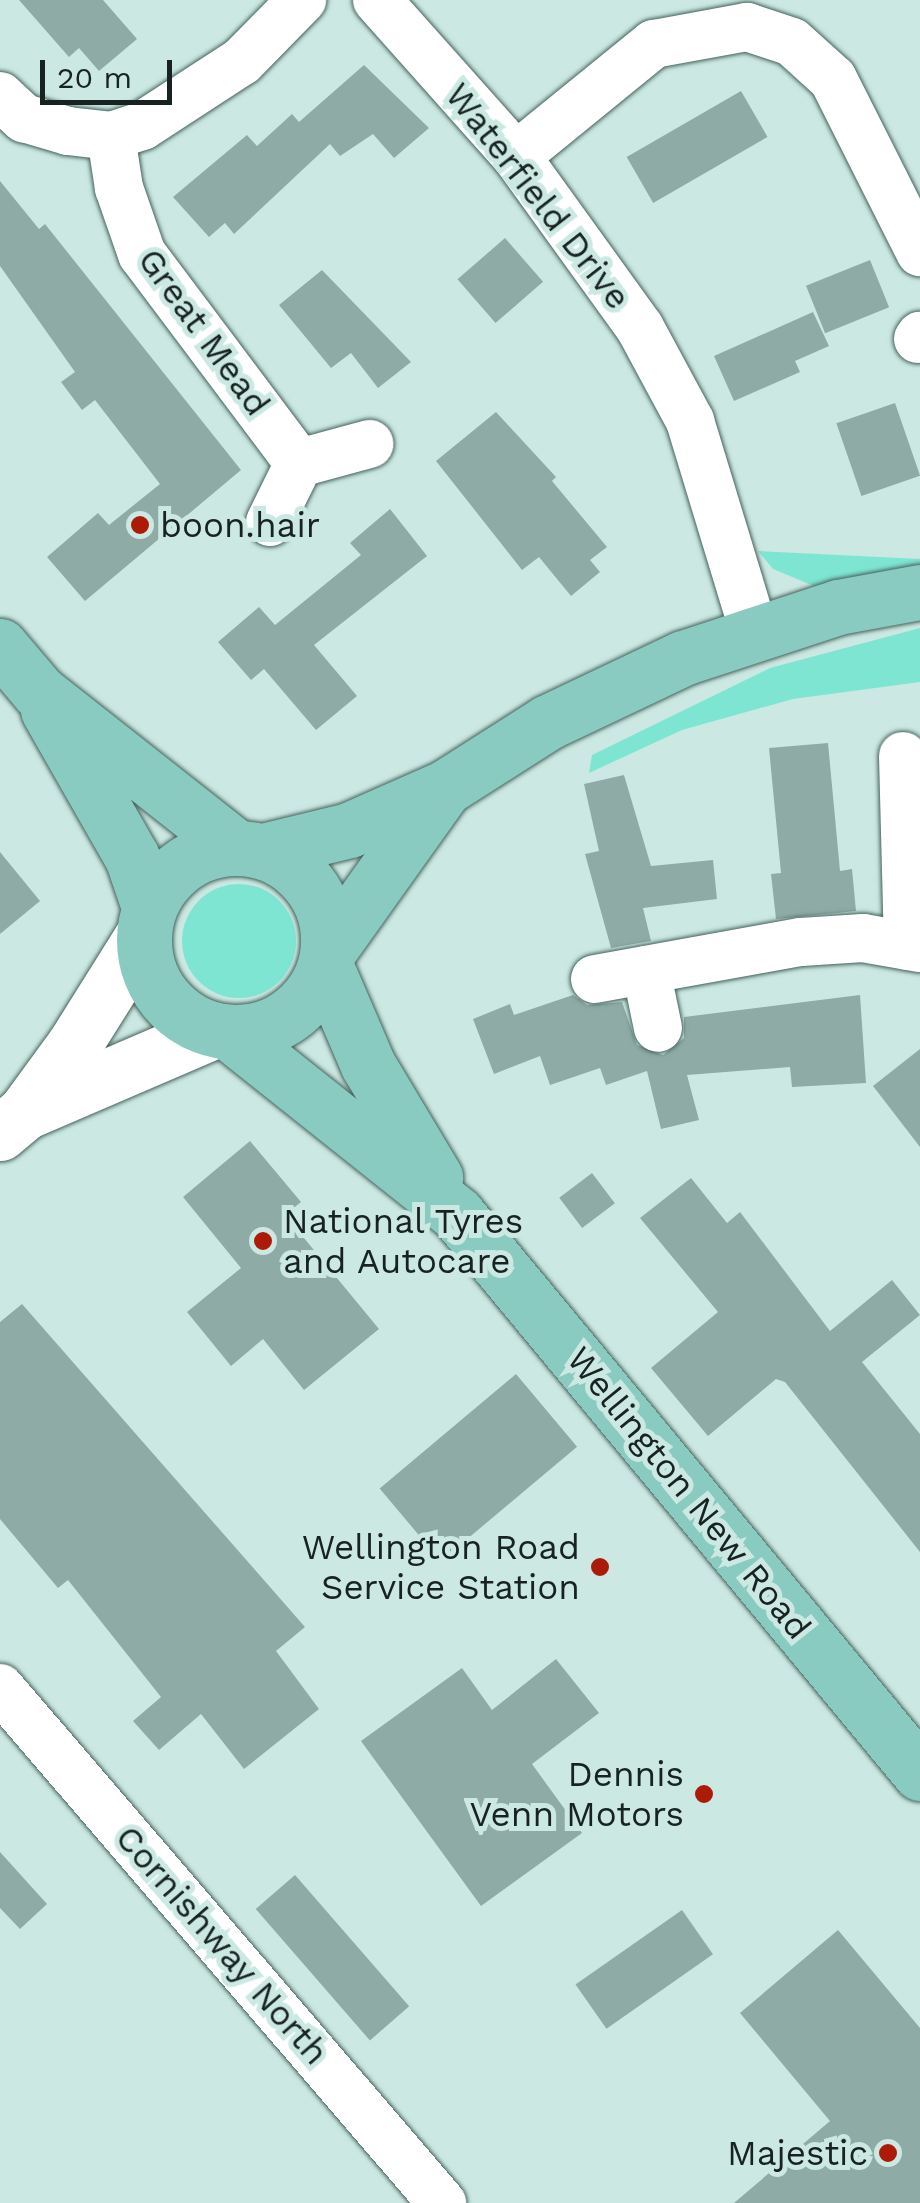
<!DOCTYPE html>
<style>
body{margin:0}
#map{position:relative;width:920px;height:2203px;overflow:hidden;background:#cbe9e2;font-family:"Work Sans",sans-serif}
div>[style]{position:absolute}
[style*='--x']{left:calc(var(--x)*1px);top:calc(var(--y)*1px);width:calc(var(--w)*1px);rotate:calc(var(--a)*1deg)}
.green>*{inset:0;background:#7fe5d3}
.round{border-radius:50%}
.building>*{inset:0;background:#8faba5;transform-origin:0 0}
.roads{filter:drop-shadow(0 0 2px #46615c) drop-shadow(0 0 2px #46615c)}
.minor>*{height:48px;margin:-24px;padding:0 24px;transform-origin:24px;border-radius:24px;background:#fff}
.tertiary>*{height:55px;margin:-27.5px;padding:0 27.5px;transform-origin:27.5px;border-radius:27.5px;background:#fff}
.primary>*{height:55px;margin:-27.5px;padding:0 27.5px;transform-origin:27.5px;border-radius:27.5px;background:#89cbc1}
.primary>.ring{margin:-27.5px;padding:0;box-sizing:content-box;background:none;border:55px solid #89cbc1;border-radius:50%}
.dots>*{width:28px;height:28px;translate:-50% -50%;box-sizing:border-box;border:5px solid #cbe9e2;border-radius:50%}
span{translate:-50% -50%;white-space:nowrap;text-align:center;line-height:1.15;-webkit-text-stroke:10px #cbe9e2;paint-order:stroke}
.street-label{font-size:35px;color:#182321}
.poi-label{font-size:35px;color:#182321}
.left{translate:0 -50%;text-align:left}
.right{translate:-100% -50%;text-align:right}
.scale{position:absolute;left:40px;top:60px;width:132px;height:45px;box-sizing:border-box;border:5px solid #182321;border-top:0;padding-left:12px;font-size:30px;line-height:35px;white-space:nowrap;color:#182321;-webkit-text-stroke:8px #cbe9e2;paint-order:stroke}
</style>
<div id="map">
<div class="green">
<i style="clip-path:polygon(758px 551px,920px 559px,920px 569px,814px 586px,773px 569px)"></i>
<i style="clip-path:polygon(920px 628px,920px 682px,793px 699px,682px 730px,589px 773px,592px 755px,770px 668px)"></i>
<i class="round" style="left:182px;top:884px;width:114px;height:114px"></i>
</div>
<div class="building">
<i style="clip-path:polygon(19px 0,103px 0,137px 39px,99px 71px,79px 48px,69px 57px)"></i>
<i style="clip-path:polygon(364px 65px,429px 128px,394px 158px,373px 134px,340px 156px,330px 144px,234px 234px,225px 223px,209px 237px,173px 197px,247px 135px,257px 146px,292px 114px,299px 122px)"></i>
<i style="left:741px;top:91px;width:53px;height:132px;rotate:60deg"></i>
<i style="clip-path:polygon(0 181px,39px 229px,45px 224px,241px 470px,85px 601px,47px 557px,98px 513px,109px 525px,160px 484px,95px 400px,82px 410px,61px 382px,75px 372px,0 266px)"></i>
<i style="left:505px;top:238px;width:58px;height:63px;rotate:49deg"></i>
<i style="left:870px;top:260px;width:51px;height:69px;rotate:68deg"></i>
<i style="clip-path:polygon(322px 270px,411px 362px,378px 388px,351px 353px,331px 368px,279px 305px)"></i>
<i style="clip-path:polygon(813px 312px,829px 346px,795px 361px,800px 372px,734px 401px,714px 356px)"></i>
<i style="left:895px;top:403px;width:77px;height:62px;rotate:71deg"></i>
<i style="clip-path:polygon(496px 412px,556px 477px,552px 481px,607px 547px,590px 560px,600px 572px,571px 596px,539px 557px,522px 570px,436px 461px)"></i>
<i style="clip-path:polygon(390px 509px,427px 556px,314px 645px,357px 696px,316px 730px,264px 669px,251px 680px,218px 642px,259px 607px,275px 625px,361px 555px,350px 543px)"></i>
<i style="clip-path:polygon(828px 743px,840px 871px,852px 869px,856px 911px,776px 919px,771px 874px,781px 873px,769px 748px)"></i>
<i style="clip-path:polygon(624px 775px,651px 866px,713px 860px,717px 899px,643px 908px,651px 941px,611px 948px,585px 854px,599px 851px,584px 784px)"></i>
<i style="clip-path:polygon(0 852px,40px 901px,0 934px)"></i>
<i style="clip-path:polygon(573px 995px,587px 1005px,622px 1002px,637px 1045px,663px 1055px,684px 1038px,684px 1017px,860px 995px,866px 1083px,792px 1087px,790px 1067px,687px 1075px,699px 1120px,661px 1129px,647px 1071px,606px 1085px,600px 1068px,550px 1085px,540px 1056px,494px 1074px,473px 1019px,510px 1004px,514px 1015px)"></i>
<i style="clip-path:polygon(920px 1049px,920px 1147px,873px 1086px)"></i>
<i style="clip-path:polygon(250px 1141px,301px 1202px,285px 1215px,379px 1329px,304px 1390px,263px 1339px,231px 1366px,187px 1312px,241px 1268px,183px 1197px)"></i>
<i style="left:592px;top:1173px;width:38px;height:41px;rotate:53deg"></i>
<i style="clip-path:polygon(691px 1178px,727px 1223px,740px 1212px,830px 1331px,892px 1280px,920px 1315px,862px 1362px,920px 1434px,920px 1552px,785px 1382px,776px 1379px,708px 1436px,651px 1368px,718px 1312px,640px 1218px)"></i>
<i style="clip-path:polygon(22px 1304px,305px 1627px,276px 1651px,319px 1709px,244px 1769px,201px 1714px,159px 1750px,133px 1721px,161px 1697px,68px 1580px,58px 1588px,0 1519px,0 1322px)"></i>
<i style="left:516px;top:1374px;width:95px;height:178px;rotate:50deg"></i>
<i style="clip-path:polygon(556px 1659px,599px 1713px,532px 1764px,582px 1833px,481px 1906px,361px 1741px,462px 1668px,492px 1710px)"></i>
<i style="clip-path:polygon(0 1852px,47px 1904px,20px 1929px,0 1908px)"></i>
<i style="left:295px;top:1875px;width:174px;height:52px;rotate:49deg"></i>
<i style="left:682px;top:1910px;width:54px;height:130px;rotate:55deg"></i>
<i style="clip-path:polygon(838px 1930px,920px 2028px,920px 2203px,734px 2203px,830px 2121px,740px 2013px)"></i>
</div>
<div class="roads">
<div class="minor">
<i style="--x:377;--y:0;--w:209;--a:48.3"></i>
<i style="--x:516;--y:156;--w:212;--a:54.2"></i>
<i style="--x:640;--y:328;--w:106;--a:61.7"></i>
<i style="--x:690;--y:421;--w:220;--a:73.1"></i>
<i style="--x:0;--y:96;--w:33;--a:43"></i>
<i style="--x:24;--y:118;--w:46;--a:16.5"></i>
<i style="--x:68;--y:131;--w:43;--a:6.6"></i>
<i style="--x:111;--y:136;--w:33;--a:-18"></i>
<i style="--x:142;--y:126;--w:119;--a:-33"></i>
<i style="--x:242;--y:61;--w:86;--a:-45.5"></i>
<i style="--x:111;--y:136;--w:53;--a:81.3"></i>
<i style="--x:119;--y:188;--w:70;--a:70.8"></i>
<i style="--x:142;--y:254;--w:261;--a:53.1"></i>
<i style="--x:516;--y:156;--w:178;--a:-39.1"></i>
<i style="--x:654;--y:44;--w:95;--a:-10.4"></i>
<i style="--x:747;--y:27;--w:47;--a:18.4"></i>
<i style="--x:792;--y:42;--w:55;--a:42.1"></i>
<i style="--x:833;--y:79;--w:194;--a:63.3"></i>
<i style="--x:918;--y:339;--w:4;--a:-56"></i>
<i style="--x:270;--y:522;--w:66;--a:-63.8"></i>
<i style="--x:299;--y:463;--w:73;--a:-15.2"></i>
<i style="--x:903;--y:756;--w:190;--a:88.5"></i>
<i style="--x:646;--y:970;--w:59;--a:78.3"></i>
<i style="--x:595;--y:979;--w:209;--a:-10.2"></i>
<i style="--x:801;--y:942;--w:62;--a:-3.7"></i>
<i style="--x:863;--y:938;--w:58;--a:10"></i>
<i style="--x:0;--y:1688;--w:679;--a:49.36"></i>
</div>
<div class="tertiary">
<i style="--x:25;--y:1112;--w:205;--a:-23.3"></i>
<i style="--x:0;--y:1133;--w:33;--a:-40"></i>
<i style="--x:25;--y:1112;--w:83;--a:-53.8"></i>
<i style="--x:74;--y:1045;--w:130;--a:-57.9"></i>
</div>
<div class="primary">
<i style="--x:0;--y:646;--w:60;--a:49.7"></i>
<i style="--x:39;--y:692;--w:250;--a:38.3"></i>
<i style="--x:48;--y:710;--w:169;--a:60.3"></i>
<i style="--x:132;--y:857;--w:53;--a:71.2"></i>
<i class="ring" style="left:144px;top:848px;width:129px;height:129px"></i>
<i style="--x:263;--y:851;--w:89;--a:-13.7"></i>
<i style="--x:349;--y:830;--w:106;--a:-23.9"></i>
<i style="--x:446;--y:787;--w:121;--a:-32.5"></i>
<i style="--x:548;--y:722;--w:149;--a:-25.4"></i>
<i style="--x:683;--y:658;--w:163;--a:-18.2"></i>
<i style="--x:838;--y:607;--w:83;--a:-10.4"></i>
<i style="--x:329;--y:950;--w:198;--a:-54.5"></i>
<i style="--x:326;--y:967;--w:107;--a:66.8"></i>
<i style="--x:368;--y:1065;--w:131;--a:59.1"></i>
<i style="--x:231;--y:1034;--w:289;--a:38.5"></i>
<i style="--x:457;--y:1214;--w:726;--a:50.37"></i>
</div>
</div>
<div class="dots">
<i style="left:140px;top:525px;background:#ab1b08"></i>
<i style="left:263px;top:1241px;background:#ab1b08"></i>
<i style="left:600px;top:1567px;background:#ab1b08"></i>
<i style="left:704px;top:1794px;background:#ab1b08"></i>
<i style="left:888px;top:2153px;background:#ab1b08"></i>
</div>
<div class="street-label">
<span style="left:538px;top:196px;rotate:52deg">Waterfield Drive</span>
<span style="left:204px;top:332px;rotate:54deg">Great Mead</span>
<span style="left:689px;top:1493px;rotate:51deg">Wellington New Road</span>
<span style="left:222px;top:1945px;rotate:49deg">Cornishway North</span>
</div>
<div class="poi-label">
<span class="left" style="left:160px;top:525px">boon.hair</span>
<span class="left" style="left:283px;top:1241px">National Tyres<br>and Autocare</span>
<span class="right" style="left:580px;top:1567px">Wellington Road<br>Service Station</span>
<span class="right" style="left:684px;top:1794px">Dennis<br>Venn Motors</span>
<span class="right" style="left:868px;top:2153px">Majestic</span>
</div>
<div class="scale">20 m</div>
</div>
